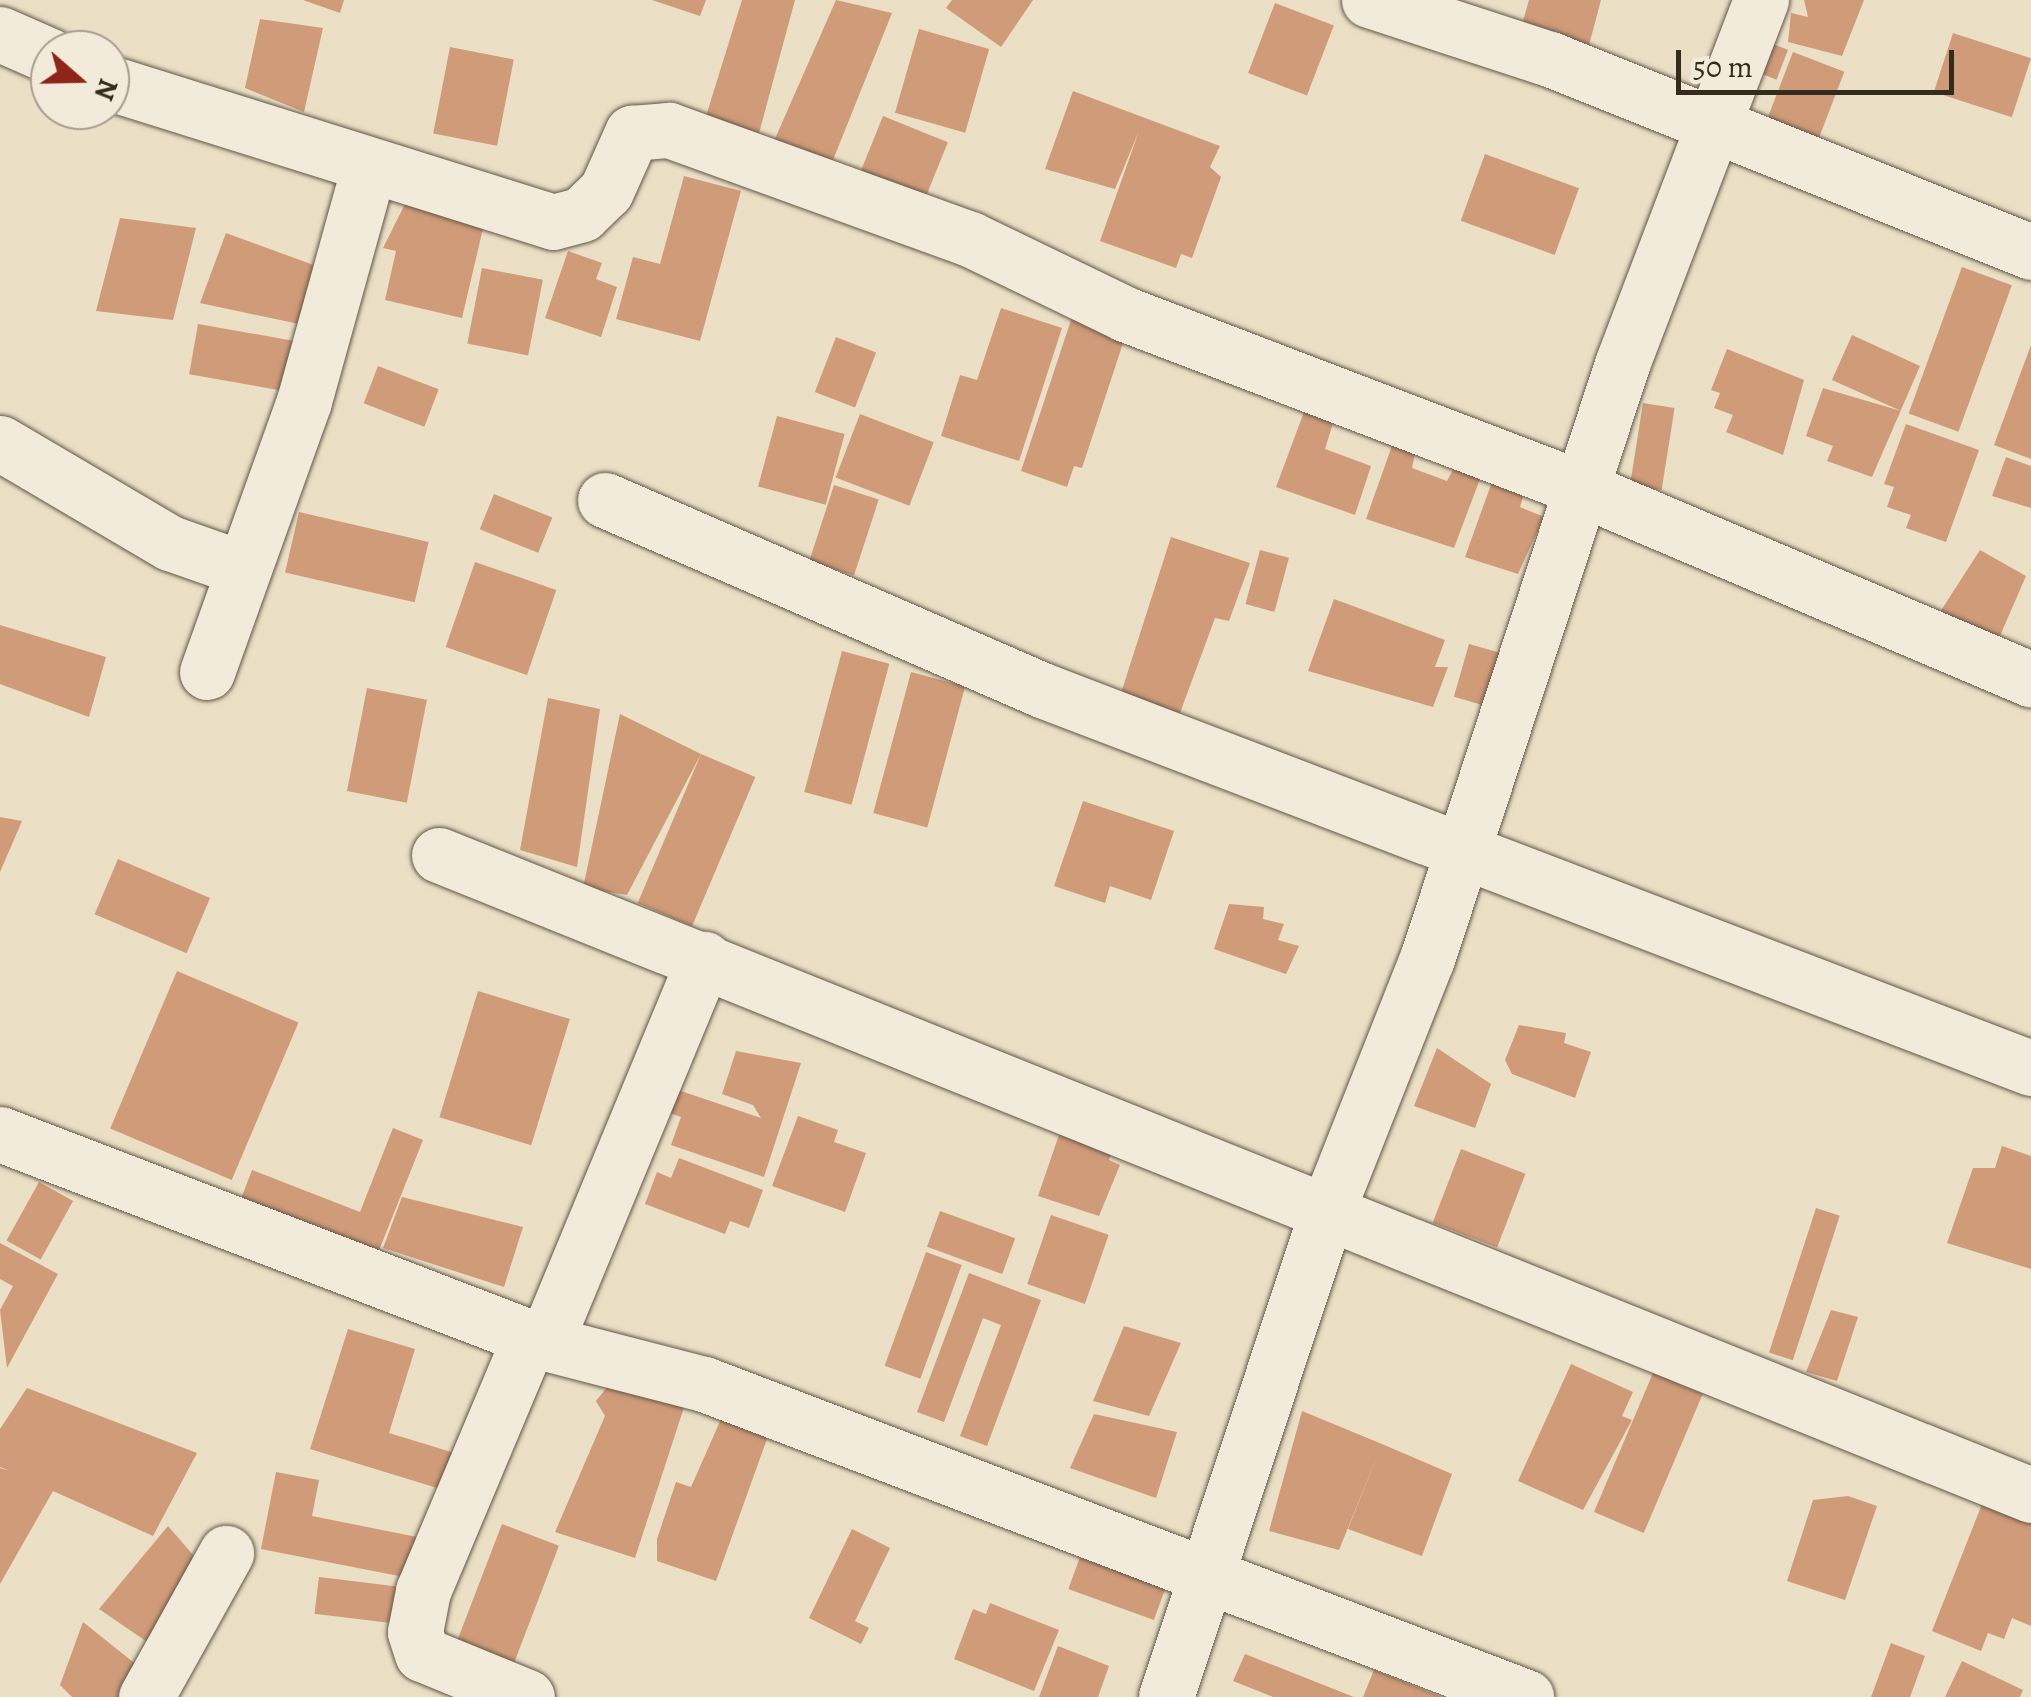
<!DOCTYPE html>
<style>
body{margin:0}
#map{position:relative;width:2031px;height:1697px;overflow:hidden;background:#ebdfc6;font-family:Alegreya,serif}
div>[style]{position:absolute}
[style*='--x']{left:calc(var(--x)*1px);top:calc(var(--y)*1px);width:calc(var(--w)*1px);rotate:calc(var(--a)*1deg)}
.building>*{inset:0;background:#d09b79;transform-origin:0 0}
.roads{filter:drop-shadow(0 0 2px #625748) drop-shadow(0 0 2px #625748)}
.minor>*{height:55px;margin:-27.5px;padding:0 27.5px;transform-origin:27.5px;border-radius:27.5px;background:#f2eada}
span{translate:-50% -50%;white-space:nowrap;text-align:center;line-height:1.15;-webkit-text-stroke:8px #f2eada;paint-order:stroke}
.north{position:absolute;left:30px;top:30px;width:100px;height:100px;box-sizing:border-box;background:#f2eada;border:2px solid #a69d8f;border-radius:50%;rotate:110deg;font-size:28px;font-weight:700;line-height:40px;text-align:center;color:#352a1e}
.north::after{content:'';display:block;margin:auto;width:35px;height:45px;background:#8f2418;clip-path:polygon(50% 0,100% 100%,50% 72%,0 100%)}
.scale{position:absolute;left:1676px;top:50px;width:278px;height:45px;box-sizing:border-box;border:5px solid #352a1e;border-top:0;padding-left:12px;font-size:30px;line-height:35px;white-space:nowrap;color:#352a1e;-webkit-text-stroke:8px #f2eada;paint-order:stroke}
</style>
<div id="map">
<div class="building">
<i style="clip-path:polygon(303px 0,344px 0,340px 13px)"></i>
<i style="clip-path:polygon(652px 0,706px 0,700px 16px)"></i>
<i style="clip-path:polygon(742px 0,795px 0,759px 133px,706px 116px)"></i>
<i style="clip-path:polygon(836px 0,892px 13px,833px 160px,774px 141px)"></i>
<i style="clip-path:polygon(952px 0,1033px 0,1001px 47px,946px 8px)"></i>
<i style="clip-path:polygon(1529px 0,1601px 0,1589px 45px,1523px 21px)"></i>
<i style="clip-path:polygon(1804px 0,1864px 0,1842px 56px,1788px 42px,1791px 13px,1808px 17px)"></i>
<i style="left:1275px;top:3px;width:63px;height:75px;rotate:21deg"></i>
<i style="clip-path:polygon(260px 19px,323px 28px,304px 112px,245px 88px)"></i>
<i style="left:919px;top:29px;width:73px;height:87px;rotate:16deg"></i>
<i style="left:1953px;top:33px;width:82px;height:62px;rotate:18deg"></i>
<i style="left:1760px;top:39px;width:30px;height:32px;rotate:21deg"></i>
<i style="left:450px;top:47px;width:65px;height:88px;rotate:11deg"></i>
<i style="left:1793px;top:52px;width:55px;height:71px;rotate:21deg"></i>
<i style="clip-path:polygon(1073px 91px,1220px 146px,1210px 167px,1221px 177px,1192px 258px,1181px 254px,1176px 268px,1100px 241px,1139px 131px,1115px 189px,1045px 169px)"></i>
<i style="left:883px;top:116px;width:70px;height:60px;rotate:22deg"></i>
<i style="left:1485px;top:154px;width:100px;height:71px;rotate:20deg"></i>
<i style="clip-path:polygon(684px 176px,741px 191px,700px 341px,616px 319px,633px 257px,660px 264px)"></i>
<i style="clip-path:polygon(406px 202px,485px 220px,462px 318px,385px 300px,396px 251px,383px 248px)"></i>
<i style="clip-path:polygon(120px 218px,196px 228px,173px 320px,96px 311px)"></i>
<i style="clip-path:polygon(226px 233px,319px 267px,299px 324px,200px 303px)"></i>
<i style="clip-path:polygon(568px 251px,602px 263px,596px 279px,617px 287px,601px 337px,545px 318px)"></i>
<i style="left:1962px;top:267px;width:53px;height:156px;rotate:20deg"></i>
<i style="left:482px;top:268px;width:62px;height:77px;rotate:11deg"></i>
<i style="clip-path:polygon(1001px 308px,1062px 328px,1019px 461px,941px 436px,960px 375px,977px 380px)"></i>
<i style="clip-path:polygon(1072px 317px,1126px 334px,1082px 468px,1074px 466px,1067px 487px,1021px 471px)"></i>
<i style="left:198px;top:324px;width:98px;height:51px;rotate:10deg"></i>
<i style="clip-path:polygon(1852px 335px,1920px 366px,1872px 477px,1827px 461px,1833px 446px,1806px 436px,1823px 388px,1901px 411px,1832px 380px)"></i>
<i style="left:836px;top:337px;width:43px;height:59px;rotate:21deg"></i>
<i style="clip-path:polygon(2031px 345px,2031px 459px,1994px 445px)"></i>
<i style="clip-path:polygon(1727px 349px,1804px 380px,1783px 455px,1726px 432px,1733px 415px,1714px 408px,1720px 393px,1711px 390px)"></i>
<i style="left:378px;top:366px;width:65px;height:40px;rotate:21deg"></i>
<i style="left:1643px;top:403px;width:32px;height:83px;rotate:9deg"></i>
<i style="clip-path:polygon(1304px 412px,1334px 420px,1325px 449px,1371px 466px,1355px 515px,1276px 487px)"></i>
<i style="left:860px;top:414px;width:79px;height:68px;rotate:21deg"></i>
<i style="left:777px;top:416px;width:70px;height:73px;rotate:15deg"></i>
<i style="clip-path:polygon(1906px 424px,1979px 450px,1946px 542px,1906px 528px,1911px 515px,1887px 507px,1894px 487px,1884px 484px)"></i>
<i style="clip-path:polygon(1394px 440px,1416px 449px,1412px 468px,1447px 481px,1457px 462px,1483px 471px,1454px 548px,1366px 519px)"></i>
<i style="clip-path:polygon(2006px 457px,2031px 466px,2031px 508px,1992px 496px)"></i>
<i style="clip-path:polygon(1493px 479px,1527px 483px,1520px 507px,1544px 517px,1518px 574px,1465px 557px)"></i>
<i style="left:834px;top:485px;width:47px;height:80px;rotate:18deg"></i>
<i style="left:494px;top:494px;width:63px;height:38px;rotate:22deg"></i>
<i style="left:299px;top:512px;width:133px;height:62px;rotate:13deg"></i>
<i style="clip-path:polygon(1171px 537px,1250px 563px,1229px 621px,1215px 618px,1180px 713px,1121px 693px)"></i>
<i style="left:1260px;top:550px;width:30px;height:56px;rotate:15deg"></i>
<i style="clip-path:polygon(1980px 550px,2026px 576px,1999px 638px,1940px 612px)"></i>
<i style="left:475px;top:562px;width:86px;height:90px;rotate:19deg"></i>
<i style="clip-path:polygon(1334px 599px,1445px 640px,1435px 667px,1448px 667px,1433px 707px,1308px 671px)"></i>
<i style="clip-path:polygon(0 625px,106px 657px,89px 717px,0 684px)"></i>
<i style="left:1469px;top:644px;width:33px;height:55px;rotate:16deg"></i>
<i style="left:842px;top:651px;width:49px;height:146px;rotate:15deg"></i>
<i style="left:911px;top:672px;width:56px;height:146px;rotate:15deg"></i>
<i style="left:367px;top:688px;width:61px;height:105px;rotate:11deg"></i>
<i style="clip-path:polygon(548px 698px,600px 709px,577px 867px,520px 850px)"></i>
<i style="clip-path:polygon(620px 714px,701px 754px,627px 895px,583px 888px)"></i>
<i style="left:701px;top:754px;width:59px;height:162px;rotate:23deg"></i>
<i style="clip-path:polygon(1083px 801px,1174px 831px,1151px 900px,1110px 886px,1105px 903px,1054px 886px)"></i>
<i style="clip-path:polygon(0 817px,22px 821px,0 872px)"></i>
<i style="left:118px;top:859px;width:100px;height:60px;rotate:23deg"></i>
<i style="clip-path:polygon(1229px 904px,1264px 907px,1263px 919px,1284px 924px,1278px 940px,1299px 946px,1286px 974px,1214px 949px)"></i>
<i style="left:177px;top:971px;width:132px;height:171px;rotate:23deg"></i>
<i style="left:478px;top:991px;width:96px;height:132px;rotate:17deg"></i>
<i style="clip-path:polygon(1519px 1025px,1566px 1033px,1564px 1043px,1591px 1052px,1575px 1098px,1512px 1074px,1505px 1060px)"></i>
<i style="clip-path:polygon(1437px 1048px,1491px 1084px,1475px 1128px,1414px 1106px)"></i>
<i style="clip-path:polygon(736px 1051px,801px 1063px,764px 1177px,671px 1145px,681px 1117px,664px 1111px,672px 1088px,761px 1118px,753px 1105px,722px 1094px)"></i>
<i style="clip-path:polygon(798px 1116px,838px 1130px,834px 1142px,866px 1153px,845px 1212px,772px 1186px)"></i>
<i style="clip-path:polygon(393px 1128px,423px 1140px,376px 1258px,239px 1204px,252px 1170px,360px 1212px)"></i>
<i style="clip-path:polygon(1061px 1129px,1114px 1146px,1109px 1160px,1120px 1165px,1099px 1216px,1038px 1196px)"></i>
<i style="clip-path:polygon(2002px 1146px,2031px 1156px,2031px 1269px,1947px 1243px,1973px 1168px,1995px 1168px)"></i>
<i style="left:1461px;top:1149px;width:69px;height:79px;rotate:21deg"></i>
<i style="clip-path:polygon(679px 1158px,763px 1190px,749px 1228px,730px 1221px,725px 1234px,645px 1204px,657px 1172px,671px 1178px)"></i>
<i style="left:39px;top:1182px;width:39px;height:67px;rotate:29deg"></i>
<i style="clip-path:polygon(402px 1197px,523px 1227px,504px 1287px,383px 1248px)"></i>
<i style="left:1816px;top:1208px;width:25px;height:152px;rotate:18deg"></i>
<i style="left:940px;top:1211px;width:80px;height:38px;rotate:20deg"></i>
<i style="left:1051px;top:1215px;width:61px;height:73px;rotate:19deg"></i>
<i style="clip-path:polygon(0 1243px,58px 1274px,7px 1368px,0 1310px,13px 1286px,0 1279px)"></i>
<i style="left:926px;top:1252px;width:38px;height:121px;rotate:20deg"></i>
<i style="clip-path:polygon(969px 1273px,1041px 1300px,987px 1446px,960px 1436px,1001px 1325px,983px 1318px,944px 1422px,917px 1412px)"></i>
<i style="clip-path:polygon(1831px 1310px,1858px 1317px,1837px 1381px,1806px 1372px)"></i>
<i style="clip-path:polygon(1124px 1326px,1181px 1343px,1149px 1416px,1093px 1401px)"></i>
<i style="clip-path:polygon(348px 1329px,415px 1349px,389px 1433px,471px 1458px,460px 1495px,310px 1449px)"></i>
<i style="clip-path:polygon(1571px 1364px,1633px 1392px,1622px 1416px,1632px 1420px,1583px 1510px,1518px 1481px)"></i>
<i style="left:1653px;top:1373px;width:54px;height:151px;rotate:23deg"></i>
<i style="clip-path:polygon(615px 1377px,688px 1395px,635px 1558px,555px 1532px,605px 1416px,596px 1401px)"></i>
<i style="clip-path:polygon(27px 1388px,197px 1453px,153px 1536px,53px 1491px,0 1584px,0 1468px,10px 1471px,0 1467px,0 1429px)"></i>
<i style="clip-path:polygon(725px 1410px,772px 1425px,716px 1581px,657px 1561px,657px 1539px,676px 1482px,691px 1487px)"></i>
<i style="clip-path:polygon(1302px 1411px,1382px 1444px,1452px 1474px,1422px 1556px,1348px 1529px,1382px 1444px,1339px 1550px,1269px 1531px)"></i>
<i style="clip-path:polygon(1094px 1414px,1177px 1432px,1156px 1498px,1070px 1468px)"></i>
<i style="clip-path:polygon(276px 1472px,319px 1480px,312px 1516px,417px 1537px,409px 1578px,261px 1549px)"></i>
<i style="clip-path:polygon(1848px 1496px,1877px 1506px,1845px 1600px,1787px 1581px,1813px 1500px)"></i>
<i style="clip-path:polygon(1984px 1499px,2031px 1518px,2031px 1626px,2012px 1618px,2004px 1639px,1988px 1633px,1981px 1651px,1932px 1631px)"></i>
<i style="left:502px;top:1524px;width:61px;height:131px;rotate:21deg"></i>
<i style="clip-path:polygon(168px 1526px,201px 1564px,153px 1646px,99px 1609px)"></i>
<i style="clip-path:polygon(852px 1529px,890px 1548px,855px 1621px,869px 1628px,861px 1644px,809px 1618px)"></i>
<i style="left:1080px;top:1557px;width:91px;height:34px;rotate:20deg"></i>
<i style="left:319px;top:1577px;width:87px;height:37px;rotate:7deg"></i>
<i style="clip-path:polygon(990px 1603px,1059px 1630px,1034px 1691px,954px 1659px,973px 1609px,986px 1614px)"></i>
<i style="clip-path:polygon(83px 1622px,138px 1666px,119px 1697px,72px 1697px,60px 1685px)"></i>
<i style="clip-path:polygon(1891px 1643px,1925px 1656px,1910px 1697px,1871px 1697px)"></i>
<i style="clip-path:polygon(1058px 1646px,1109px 1666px,1098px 1697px,1039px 1697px)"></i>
<i style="clip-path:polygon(1245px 1654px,1354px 1697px,1273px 1697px,1233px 1681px)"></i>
<i style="clip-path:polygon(1962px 1661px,2023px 1690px,2020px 1697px,1945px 1697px)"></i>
<i style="clip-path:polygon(1374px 1670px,1441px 1697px,1363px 1697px)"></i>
</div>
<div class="roads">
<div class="minor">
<i style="--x:1369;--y:0;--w:190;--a:18.1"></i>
<i style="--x:1550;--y:59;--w:518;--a:21.86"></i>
<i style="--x:0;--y:34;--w:55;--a:23.7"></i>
<i style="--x:110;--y:83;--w:464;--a:17.4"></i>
<i style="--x:553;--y:222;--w:30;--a:-15"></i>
<i style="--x:582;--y:214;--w:33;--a:-44"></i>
<i style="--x:606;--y:191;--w:64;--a:-65.9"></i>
<i style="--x:632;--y:133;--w:37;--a:-5"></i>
<i style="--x:669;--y:130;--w:320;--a:19.9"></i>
<i style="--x:970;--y:239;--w:172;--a:25.8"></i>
<i style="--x:1125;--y:314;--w:487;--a:20.9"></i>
<i style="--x:1580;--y:488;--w:490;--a:23"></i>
<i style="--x:0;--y:443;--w:197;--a:30.5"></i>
<i style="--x:170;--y:543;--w:78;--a:19.4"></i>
<i style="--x:605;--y:500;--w:477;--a:23.5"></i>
<i style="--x:1042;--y:690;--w:1059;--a:20.92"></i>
<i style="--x:207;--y:672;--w:288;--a:-70.3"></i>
<i style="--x:304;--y:401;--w:243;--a:-74.5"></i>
<i style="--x:439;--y:855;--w:1716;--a:21.9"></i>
<i style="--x:0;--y:1134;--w:584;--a:20.98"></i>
<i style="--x:545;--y:1343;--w:164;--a:14.5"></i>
<i style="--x:704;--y:1384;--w:880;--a:20.85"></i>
<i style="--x:545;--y:1343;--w:416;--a:-67.5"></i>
<i style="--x:146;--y:1697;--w:165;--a:-60.9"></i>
<i style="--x:527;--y:1697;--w:113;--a:-157.7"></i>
<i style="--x:422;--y:1654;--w:23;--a:-108"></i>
<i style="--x:415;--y:1632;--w:42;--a:-79"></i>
<i style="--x:423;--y:1591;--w:276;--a:-67.2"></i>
<i style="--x:1166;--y:1697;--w:512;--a:-71.67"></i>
<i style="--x:1327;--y:1211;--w:271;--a:-68.4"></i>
<i style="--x:1427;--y:959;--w:626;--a:-71.85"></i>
<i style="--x:1622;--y:364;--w:390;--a:-69.1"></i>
</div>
</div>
<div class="north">N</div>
<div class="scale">50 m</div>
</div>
